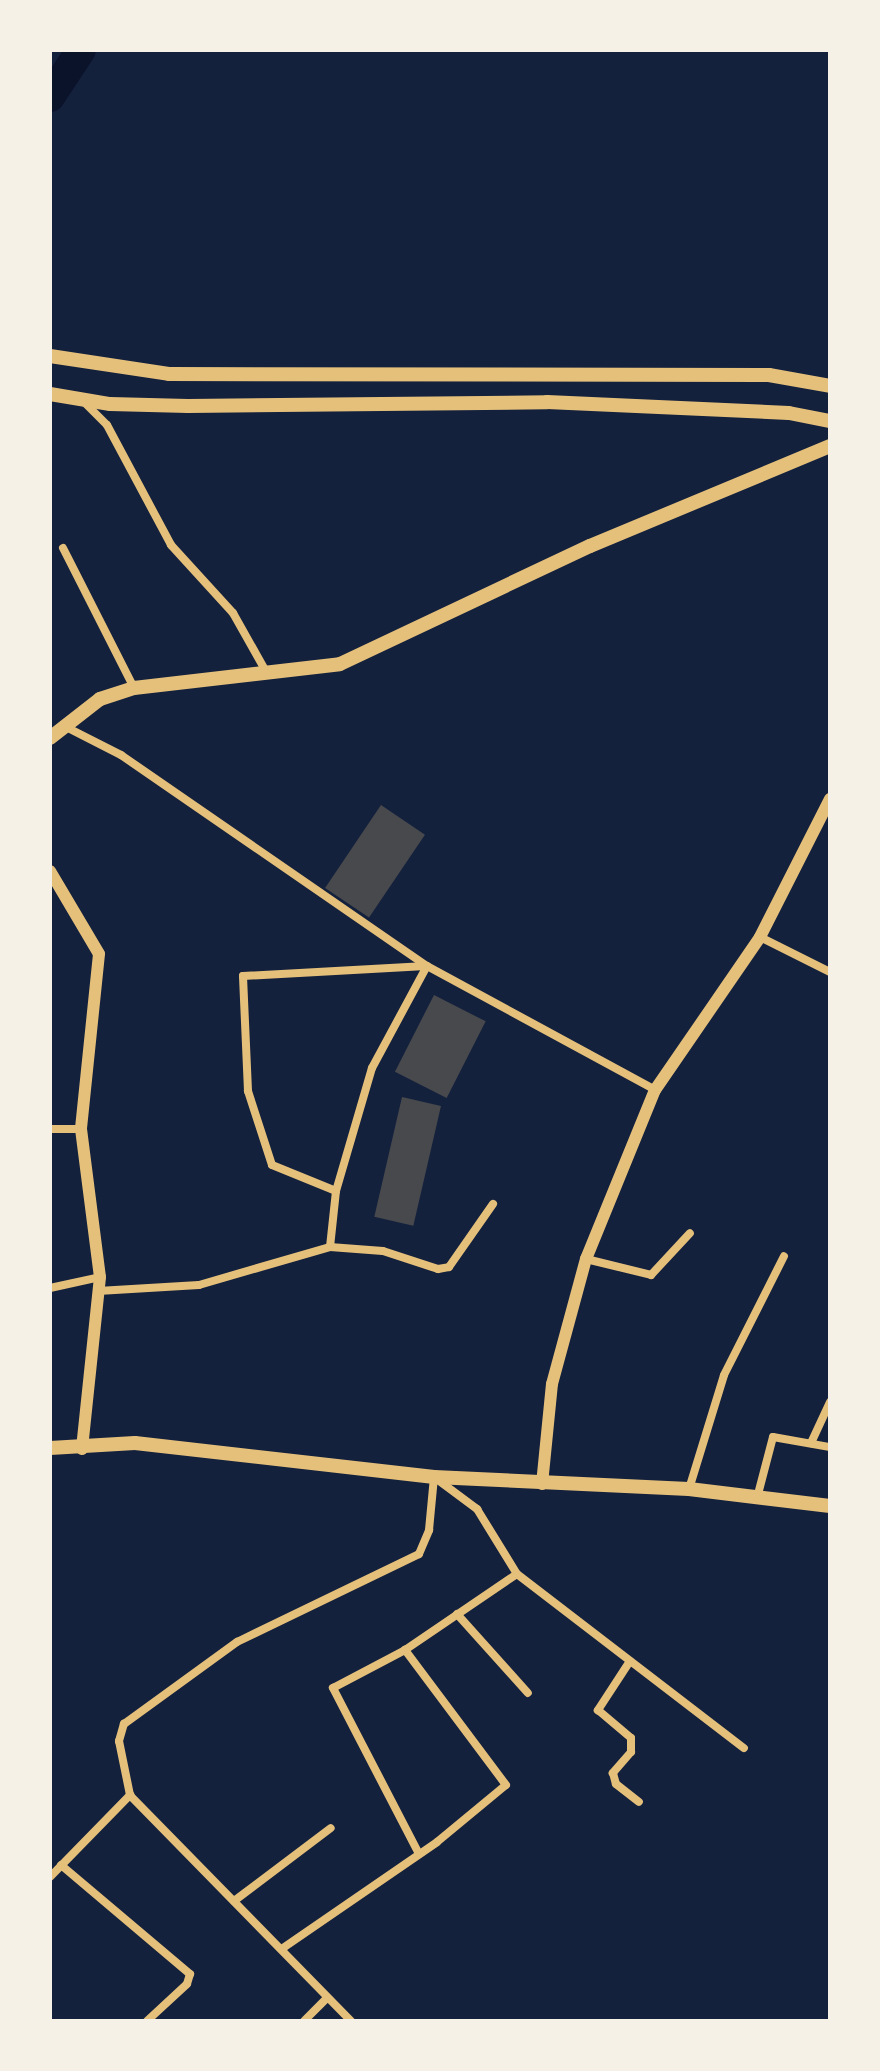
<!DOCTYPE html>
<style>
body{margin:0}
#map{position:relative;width:880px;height:2071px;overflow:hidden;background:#14213d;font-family:"DejaVu Sans",sans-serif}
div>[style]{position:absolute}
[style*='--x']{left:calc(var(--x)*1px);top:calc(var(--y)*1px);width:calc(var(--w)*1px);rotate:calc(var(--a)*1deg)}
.river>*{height:30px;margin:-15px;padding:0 15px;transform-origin:15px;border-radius:15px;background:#0b132b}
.building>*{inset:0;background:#48494c;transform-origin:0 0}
.minor>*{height:8px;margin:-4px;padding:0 4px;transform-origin:4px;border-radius:4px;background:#e5c07b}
.tertiary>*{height:12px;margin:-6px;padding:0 6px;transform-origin:6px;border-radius:6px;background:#e5c07b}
.secondary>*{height:14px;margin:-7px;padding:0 7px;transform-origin:7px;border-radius:7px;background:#e5c07b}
span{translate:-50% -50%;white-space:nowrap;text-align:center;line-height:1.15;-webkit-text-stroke:8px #f6f1e7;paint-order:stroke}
.frame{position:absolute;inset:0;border:52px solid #f6f1e7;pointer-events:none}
</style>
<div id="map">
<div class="river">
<i style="--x:50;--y:97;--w:56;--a:-56.6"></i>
</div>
<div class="building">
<i style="left:381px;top:805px;width:53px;height:100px;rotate:34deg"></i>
<i style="left:434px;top:995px;width:58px;height:86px;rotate:27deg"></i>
<i style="left:402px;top:1097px;width:40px;height:123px;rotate:13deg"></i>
</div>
<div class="minor">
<i style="--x:82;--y:400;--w:35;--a:45"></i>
<i style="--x:107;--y:425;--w:136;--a:61.9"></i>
<i style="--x:171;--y:545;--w:92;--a:47.6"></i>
<i style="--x:233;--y:613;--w:71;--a:60.6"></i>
<i style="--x:63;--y:548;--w:157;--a:63.1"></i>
<i style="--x:66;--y:727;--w:62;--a:27"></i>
<i style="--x:121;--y:755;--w:372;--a:34.6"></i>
<i style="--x:427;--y:966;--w:260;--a:28.5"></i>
<i style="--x:760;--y:937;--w:78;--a:26.6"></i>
<i style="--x:50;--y:1129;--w:31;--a:0"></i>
<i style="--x:336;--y:1191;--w:69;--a:-157.9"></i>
<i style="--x:272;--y:1165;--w:78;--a:-108"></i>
<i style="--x:248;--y:1091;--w:115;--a:-92.5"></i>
<i style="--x:243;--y:976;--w:183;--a:-3.1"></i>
<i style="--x:330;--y:1247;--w:56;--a:-83.9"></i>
<i style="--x:336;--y:1191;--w:128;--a:-73.7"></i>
<i style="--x:372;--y:1068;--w:116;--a:-61.7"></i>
<i style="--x:586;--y:1259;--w:67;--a:13.8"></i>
<i style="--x:651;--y:1275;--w:57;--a:-47.1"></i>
<i style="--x:50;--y:1288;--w:51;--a:-12.4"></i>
<i style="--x:98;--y:1291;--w:101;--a:-3.4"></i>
<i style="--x:199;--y:1285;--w:136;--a:-16.2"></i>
<i style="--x:330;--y:1247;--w:53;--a:4.3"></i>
<i style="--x:383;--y:1251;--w:58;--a:18.1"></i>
<i style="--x:438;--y:1269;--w:11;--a:-10"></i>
<i style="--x:449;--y:1267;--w:77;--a:-55.1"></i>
<i style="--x:811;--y:1443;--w:45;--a:-65.1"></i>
<i style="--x:438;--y:1480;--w:49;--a:36.6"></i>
<i style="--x:477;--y:1509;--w:76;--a:58.4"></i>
<i style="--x:517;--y:1574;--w:286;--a:37.5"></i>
<i style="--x:689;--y:1489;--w:119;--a:-72.9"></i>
<i style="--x:724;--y:1375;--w:133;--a:-63.2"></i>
<i style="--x:757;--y:1498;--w:63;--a:-75.3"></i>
<i style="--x:773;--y:1437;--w:58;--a:10"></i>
<i style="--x:457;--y:1614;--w:106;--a:48.1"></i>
<i style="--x:630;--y:1661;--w:59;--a:123.1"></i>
<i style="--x:598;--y:1710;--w:43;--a:40.3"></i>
<i style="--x:631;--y:1738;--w:14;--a:90"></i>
<i style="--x:631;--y:1752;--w:28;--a:131"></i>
<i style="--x:613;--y:1773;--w:11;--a:75"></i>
<i style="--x:616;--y:1784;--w:29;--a:38"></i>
<i style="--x:418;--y:1852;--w:185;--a:-117.4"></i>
<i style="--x:333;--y:1688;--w:81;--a:-27.8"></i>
<i style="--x:405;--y:1650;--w:135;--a:-34.2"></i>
<i style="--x:61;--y:1865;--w:169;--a:40.2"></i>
<i style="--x:190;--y:1974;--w:10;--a:107"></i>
<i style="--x:187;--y:1984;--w:54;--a:137.2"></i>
<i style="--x:50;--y:1877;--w:115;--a:-45.7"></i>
<i style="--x:234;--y:1901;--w:121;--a:-37"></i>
<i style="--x:283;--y:1948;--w:187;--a:-34.5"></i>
<i style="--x:437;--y:1842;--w:89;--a:-39.6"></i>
<i style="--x:506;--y:1785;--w:169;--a:-126.8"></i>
<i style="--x:304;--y:2021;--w:33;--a:-45"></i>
<i style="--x:351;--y:2021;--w:316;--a:-134.4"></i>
<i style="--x:130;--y:1795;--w:55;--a:-101.5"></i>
<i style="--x:119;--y:1741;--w:18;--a:-74"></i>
<i style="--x:124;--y:1724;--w:140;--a:-36"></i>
<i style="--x:237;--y:1642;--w:202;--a:-25.8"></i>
<i style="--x:419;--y:1554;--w:26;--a:-67"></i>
<i style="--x:429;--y:1530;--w:53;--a:-84.6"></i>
</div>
<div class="tertiary">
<i style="--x:50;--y:871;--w:96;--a:59.4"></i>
<i style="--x:99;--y:954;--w:176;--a:95.9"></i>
<i style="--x:81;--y:1129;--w:149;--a:82.7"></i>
<i style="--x:100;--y:1277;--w:173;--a:96"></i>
<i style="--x:542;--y:1484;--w:100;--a:-84.3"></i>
<i style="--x:552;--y:1384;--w:130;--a:-74.8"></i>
<i style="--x:586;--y:1259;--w:183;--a:-67.8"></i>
<i style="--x:655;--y:1090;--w:186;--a:-55.5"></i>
<i style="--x:760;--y:937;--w:155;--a:-63.1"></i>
</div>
<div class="secondary">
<i style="--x:50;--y:356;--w:120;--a:8.6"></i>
<i style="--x:169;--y:374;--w:600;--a:0.1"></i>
<i style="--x:769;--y:375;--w:62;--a:10.2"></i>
<i style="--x:50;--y:394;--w:61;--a:9.5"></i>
<i style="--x:110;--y:404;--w:78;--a:1.5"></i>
<i style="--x:188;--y:406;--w:359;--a:-0.6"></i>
<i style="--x:547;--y:402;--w:242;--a:2.6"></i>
<i style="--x:789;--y:413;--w:42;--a:11"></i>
<i style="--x:50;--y:738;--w:63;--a:-38"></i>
<i style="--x:100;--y:699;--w:36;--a:-18"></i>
<i style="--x:134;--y:688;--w:207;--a:-6.6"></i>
<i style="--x:340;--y:664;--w:276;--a:-25.3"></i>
<i style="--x:590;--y:546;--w:260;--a:-22.6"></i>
<i style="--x:50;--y:1448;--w:85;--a:-3.4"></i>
<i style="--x:135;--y:1443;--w:301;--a:6.5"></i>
<i style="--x:434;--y:1477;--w:255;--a:2.7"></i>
<i style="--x:689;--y:1489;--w:142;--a:6.9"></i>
</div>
<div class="frame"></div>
</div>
